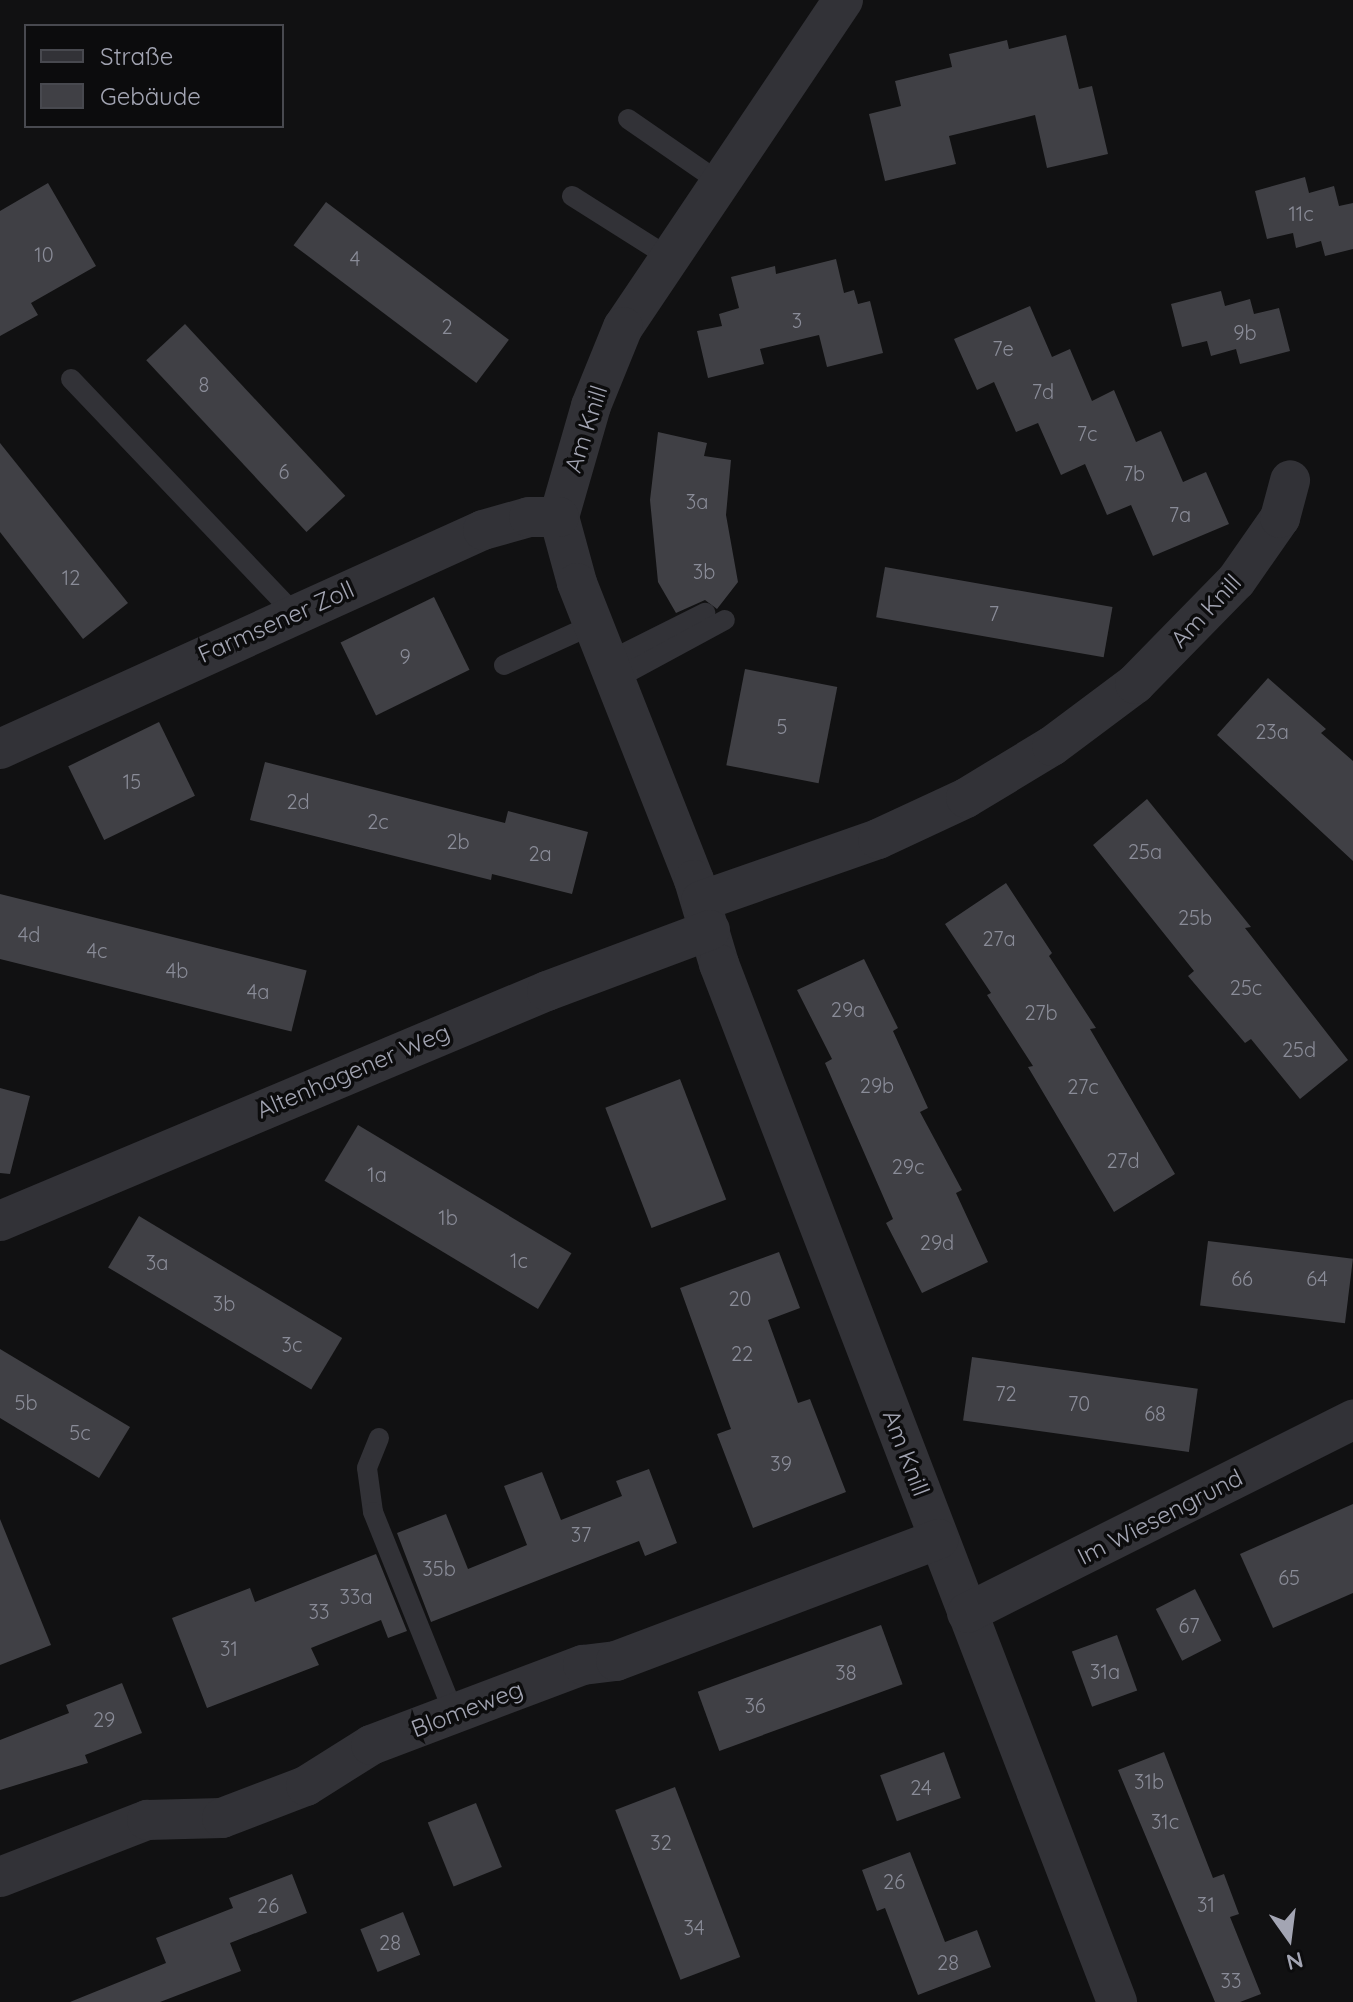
<!DOCTYPE html>
<meta charset="utf-8">
<style>
body{margin:0}
#map{position:relative;width:1353px;height:2002px;overflow:hidden;background:#111112;font-family:Quicksand,sans-serif}
div>[style]{position:absolute}
[style*='--x']{left:calc(var(--x)*1px);top:calc(var(--y)*1px);width:calc(var(--w)*1px);rotate:calc(var(--a)*1deg)}
.building>*{inset:0;background:#404045;transform-origin:0 0}
.lane>*{height:20px;margin:-10px;padding:0 10px;transform-origin:10px;border-radius:10px;background:#323237}
.street>*{height:40px;margin:-20px;padding:0 20px;transform-origin:20px;border-radius:20px;background:#323237}
span{translate:-50% -50%;white-space:nowrap;text-align:center;line-height:1.15;-webkit-text-stroke:7px #0c0c0d;paint-order:stroke}
.number-label{font-size:20px;color:#8a8c98}
.number-label span{-webkit-text-stroke-width:0}
.street-label{font-size:24px;color:#a3a5b3}
.legend{position:absolute;left:24px;top:24px;width:260px;height:104px;box-sizing:border-box;background:#0c0c0d;border:2px solid #48494f;margin:0;padding:10px 14px;list-style:none;font-size:24px;color:#a3a5b3}
.legend li{display:flex;align-items:center;gap:16px;height:40px}
.legend b{width:40px;border:2px solid #48494f}
.north{position:absolute;left:1249px;top:1898px;width:80px;height:80px;-webkit-text-stroke:6px #0c0c0d;paint-order:stroke;rotate:166deg;font-size:22px;font-weight:700;line-height:32px;text-align:center;color:#a3a5b3}
.north::after{content:'';display:block;margin:auto;width:28px;height:36px;background:#a3a5b3;clip-path:polygon(50% 0,100% 100%,50% 72%,0 100%)}
</style>
<div id="map">
<div class="building">
<i style="clip-path:polygon(1066px 35px,1079px 89px,1092px 86px,1108px 154px,1047px 168px,1035px 115px,949px 136px,956px 164px,885px 181px,869px 114px,901px 106px,895px 81px,952px 67px,949px 54px,1007px 40px,1009px 49px)"></i>
<i style="clip-path:polygon(1305px 177px,1309px 193px,1334px 186px,1339px 206px,1353px 203px,1353px 249px,1325px 256px,1321px 241px,1296px 248px,1293px 233px,1267px 239px,1255px 191px)"></i>
<i style="clip-path:polygon(48px 183px,96px 266px,31px 303px,38px 315px,0 336px,0 211px)"></i>
<i style="left:326px;top:202px;width:229px;height:54px;rotate:37deg"></i>
<i style="clip-path:polygon(836px 259px,844px 293px,854px 290px,858px 304px,870px 301px,883px 353px,827px 367px,819px 335px,760px 349px,764px 364px,708px 378px,697px 331px,722px 326px,719px 314px,739px 308px,731px 277px,775px 266px,776px 274px)"></i>
<i style="clip-path:polygon(1221px 291px,1225px 306px,1250px 299px,1254px 314px,1279px 308px,1290px 351px,1240px 364px,1236px 349px,1211px 356px,1207px 341px,1182px 347px,1171px 304px)"></i>
<i style="clip-path:polygon(1030px 306px,1052px 357px,1070px 349px,1092px 401px,1114px 390px,1136px 442px,1161px 431px,1183px 482px,1206px 472px,1229px 524px,1153px 556px,1131px 505px,1107px 515px,1085px 464px,1061px 475px,1038px 423px,1016px 432px,994px 382px,977px 390px,954px 339px)"></i>
<i style="left:185px;top:324px;width:235px;height:53px;rotate:47deg"></i>
<i style="clip-path:polygon(658px 432px,707px 443px,704px 456px,731px 460px,726px 515px,738px 582px,717px 609px,705px 600px,676px 613px,658px 582px,650px 500px)"></i>
<i style="clip-path:polygon(0 443px,128px 603px,83px 639px,0 532px)"></i>
<i style="left:885px;top:567px;width:231px;height:51px;rotate:10deg"></i>
<i style="left:434px;top:597px;width:81px;height:104px;rotate:64deg"></i>
<i style="left:745px;top:669px;width:94px;height:98px;rotate:11deg"></i>
<i style="clip-path:polygon(1268px 678px,1326px 729px,1321px 733px,1353px 761px,1353px 861px,1217px 735px)"></i>
<i style="left:159px;top:722px;width:82px;height:101px;rotate:64deg"></i>
<i style="clip-path:polygon(265px 762px,505px 823px,508px 811px,588px 832px,572px 894px,492px 874px,491px 880px,250px 820px)"></i>
<i style="clip-path:polygon(1147px 799px,1251px 927px,1245px 928px,1348px 1060px,1300px 1099px,1251px 1039px,1245px 1043px,1188px 976px,1194px 971px,1093px 845px)"></i>
<i style="clip-path:polygon(1006px 883px,1052px 953px,1049px 956px,1096px 1028px,1090px 1029px,1175px 1174px,1114px 1212px,1028px 1067px,1033px 1066px,987px 995px,991px 993px,945px 924px)"></i>
<i style="left:0;top:894px;width:316px;height:63px;rotate:14deg"></i>
<i style="clip-path:polygon(864px 959px,898px 1028px,893px 1031px,928px 1108px,920px 1112px,962px 1190px,956px 1193px,988px 1262px,922px 1293px,886px 1223px,893px 1219px,825px 1063px,832px 1059px,797px 990px)"></i>
<i style="left:680px;top:1079px;width:129px;height:80px;rotate:69deg"></i>
<i style="clip-path:polygon(0 1088px,30px 1096px,10px 1174px,0 1173px)"></i>
<i style="left:358px;top:1125px;width:249px;height:65px;rotate:31deg"></i>
<i style="left:139px;top:1216px;width:237px;height:60px;rotate:31deg"></i>
<i style="left:1208px;top:1241px;width:146px;height:65px;rotate:7deg"></i>
<i style="clip-path:polygon(779px 1252px,800px 1308px,768px 1320px,798px 1403px,810px 1399px,846px 1492px,753px 1528px,717px 1434px,731px 1429px,680px 1288px)"></i>
<i style="clip-path:polygon(0 1349px,130px 1427px,99px 1478px,0 1418px)"></i>
<i style="left:972px;top:1357px;width:228px;height:64px;rotate:8deg"></i>
<i style="clip-path:polygon(649px 1469px,677px 1543px,645px 1556px,639px 1541px,431px 1622px,397px 1533px,446px 1514px,468px 1569px,527px 1545px,504px 1486px,542px 1472px,561px 1520px,622px 1496px,616px 1481px)"></i>
<i style="clip-path:polygon(1353px 1504px,1353px 1593px,1273px 1628px,1240px 1554px)"></i>
<i style="clip-path:polygon(0 1519px,51px 1645px,0 1665px)"></i>
<i style="clip-path:polygon(376px 1554px,407px 1631px,388px 1638px,381px 1620px,311px 1648px,319px 1665px,207px 1708px,172px 1618px,250px 1588px,255px 1602px)"></i>
<i style="left:1195px;top:1589px;width:58px;height:44px;rotate:63deg"></i>
<i style="left:881px;top:1625px;width:63px;height:195px;rotate:70deg"></i>
<i style="left:1117px;top:1635px;width:59px;height:48px;rotate:70deg"></i>
<i style="clip-path:polygon(122px 1683px,142px 1733px,85px 1755px,88px 1763px,0 1790px,0 1740px,69px 1713px,66px 1705px)"></i>
<i style="left:944px;top:1752px;width:49px;height:68px;rotate:70deg"></i>
<i style="clip-path:polygon(1164px 1752px,1213px 1878px,1224px 1874px,1239px 1914px,1230px 1917px,1261px 1994px,1240px 2002px,1215px 2002px,1118px 1770px)"></i>
<i style="left:675px;top:1787px;width:182px;height:64px;rotate:69deg"></i>
<i style="left:476px;top:1803px;width:69px;height:52px;rotate:68deg"></i>
<i style="clip-path:polygon(910px 1852px,945px 1942px,977px 1930px,991px 1967px,918px 1995px,885px 1908px,877px 1911px,862px 1870px)"></i>
<i style="clip-path:polygon(292px 1874px,307px 1913px,230px 1943px,241px 1971px,160px 2002px,70px 2002px,166px 1963px,156px 1938px,233px 1908px,229px 1898px)"></i>
<i style="left:403px;top:1912px;width:46px;height:46px;rotate:68deg"></i>
</div>
<div class="lane">
<i style="--x:628;--y:119;--w:109;--a:34.6"></i>
<i style="--x:572;--y:196;--w:112;--a:32.3"></i>
<i style="--x:71;--y:379;--w:323;--a:46.4"></i>
<i style="--x:607;--y:662;--w:110;--a:-26.6"></i>
<i style="--x:504;--y:665;--w:97;--a:-24.4"></i>
<i style="--x:614;--y:680;--w:126;--a:-28.4"></i>
<i style="--x:379;--y:1438;--w:32;--a:112"></i>
<i style="--x:367;--y:1468;--w:44;--a:82.2"></i>
<i style="--x:373;--y:1512;--w:218;--a:68.1"></i>
</div>
<div class="street">
<i style="--x:843;--y:0;--w:394;--a:123.9"></i>
<i style="--x:623;--y:327;--w:85;--a:112.1"></i>
<i style="--x:591;--y:406;--w:116;--a:106.1"></i>
<i style="--x:559;--y:517;--w:68;--a:74.7"></i>
<i style="--x:577;--y:583;--w:319;--a:68.5"></i>
<i style="--x:694;--y:880;--w:88;--a:73.4"></i>
<i style="--x:719;--y:964;--w:1112;--a:69.02"></i>
<i style="--x:0;--y:749;--w:530;--a:-24.39"></i>
<i style="--x:483;--y:530;--w:48;--a:-15.8"></i>
<i style="--x:529;--y:517;--w:30;--a:0"></i>
<i style="--x:701;--y:901;--w:188;--a:-19.3"></i>
<i style="--x:878;--y:839;--w:97;--a:-25"></i>
<i style="--x:966;--y:798;--w:100;--a:-31.2"></i>
<i style="--x:1052;--y:746;--w:104;--a:-36.8"></i>
<i style="--x:1135;--y:684;--w:144;--a:-45.6"></i>
<i style="--x:1236;--y:581;--w:77;--a:-55.1"></i>
<i style="--x:1280;--y:518;--w:39;--a:-75"></i>
<i style="--x:0;--y:1221;--w:593;--a:-22.81"></i>
<i style="--x:547;--y:991;--w:174;--a:-20.5"></i>
<i style="--x:967;--y:1613;--w:432;--a:-26.6"></i>
<i style="--x:0;--y:1877;--w:158;--a:-21.2"></i>
<i style="--x:147;--y:1820;--w:75;--a:-1.5"></i>
<i style="--x:222;--y:1818;--w:90;--a:-20.9"></i>
<i style="--x:306;--y:1786;--w:77;--a:-32.2"></i>
<i style="--x:371;--y:1745;--w:227;--a:-20.7"></i>
<i style="--x:583;--y:1665;--w:33;--a:-7"></i>
<i style="--x:616;--y:1661;--w:345;--a:-20.7"></i>
</div>
<div class="number-label">
<span style="left:1301px;top:213px">11c</span>
<span style="left:44px;top:254px">10</span>
<span style="left:355px;top:258px">4</span>
<span style="left:797px;top:320px">3</span>
<span style="left:447px;top:326px">2</span>
<span style="left:1245px;top:332px">9b</span>
<span style="left:1003px;top:348px">7e</span>
<span style="left:204px;top:384px">8</span>
<span style="left:1043px;top:391px">7d</span>
<span style="left:1087px;top:433px">7c</span>
<span style="left:284px;top:471px">6</span>
<span style="left:1134px;top:473px">7b</span>
<span style="left:697px;top:501px">3a</span>
<span style="left:1180px;top:514px">7a</span>
<span style="left:704px;top:571px">3b</span>
<span style="left:71px;top:577px">12</span>
<span style="left:994px;top:613px">7</span>
<span style="left:405px;top:656px">9</span>
<span style="left:782px;top:726px">5</span>
<span style="left:1272px;top:731px">23a</span>
<span style="left:132px;top:781px">15</span>
<span style="left:298px;top:801px">2d</span>
<span style="left:378px;top:821px">2c</span>
<span style="left:458px;top:841px">2b</span>
<span style="left:1145px;top:851px">25a</span>
<span style="left:540px;top:853px">2a</span>
<span style="left:1195px;top:917px">25b</span>
<span style="left:29px;top:934px">4d</span>
<span style="left:999px;top:938px">27a</span>
<span style="left:97px;top:950px">4c</span>
<span style="left:177px;top:970px">4b</span>
<span style="left:1246px;top:987px">25c</span>
<span style="left:258px;top:991px">4a</span>
<span style="left:848px;top:1009px">29a</span>
<span style="left:1041px;top:1012px">27b</span>
<span style="left:1299px;top:1049px">25d</span>
<span style="left:877px;top:1085px">29b</span>
<span style="left:1083px;top:1086px">27c</span>
<span style="left:1123px;top:1160px">27d</span>
<span style="left:908px;top:1166px">29c</span>
<span style="left:377px;top:1174px">1a</span>
<span style="left:448px;top:1217px">1b</span>
<span style="left:937px;top:1242px">29d</span>
<span style="left:519px;top:1260px">1c</span>
<span style="left:157px;top:1262px">3a</span>
<span style="left:1242px;top:1278px">66</span>
<span style="left:1317px;top:1278px">64</span>
<span style="left:740px;top:1298px">20</span>
<span style="left:224px;top:1303px">3b</span>
<span style="left:292px;top:1344px">3c</span>
<span style="left:742px;top:1353px">22</span>
<span style="left:1006px;top:1393px">72</span>
<span style="left:26px;top:1402px">5b</span>
<span style="left:1079px;top:1403px">70</span>
<span style="left:1155px;top:1413px">68</span>
<span style="left:80px;top:1432px">5c</span>
<span style="left:781px;top:1463px">39</span>
<span style="left:581px;top:1534px">37</span>
<span style="left:439px;top:1568px">35b</span>
<span style="left:1289px;top:1577px">65</span>
<span style="left:356px;top:1596px">33a</span>
<span style="left:319px;top:1611px">33</span>
<span style="left:1189px;top:1625px">67</span>
<span style="left:229px;top:1648px">31</span>
<span style="left:1105px;top:1671px">31a</span>
<span style="left:846px;top:1672px">38</span>
<span style="left:755px;top:1705px">36</span>
<span style="left:104px;top:1719px">29</span>
<span style="left:1149px;top:1781px">31b</span>
<span style="left:921px;top:1787px">24</span>
<span style="left:1165px;top:1821px">31c</span>
<span style="left:661px;top:1842px">32</span>
<span style="left:894px;top:1881px">26</span>
<span style="left:1206px;top:1904px">31</span>
<span style="left:268px;top:1905px">26</span>
<span style="left:694px;top:1927px">34</span>
<span style="left:390px;top:1942px">28</span>
<span style="left:948px;top:1962px">28</span>
<span style="left:1231px;top:1980px">33</span>
</div>
<div class="street-label">
<span style="left:586px;top:429px;rotate:-72deg">Am Knill</span>
<span style="left:1206px;top:611px;rotate:-47deg">Am Knill</span>
<span style="left:276px;top:622px;rotate:-24deg">Farmsener Zoll</span>
<span style="left:353px;top:1071px;rotate:-23deg">Altenhagener Weg</span>
<span style="left:906px;top:1453px;rotate:69deg">Am Knill</span>
<span style="left:1160px;top:1517px;rotate:-27deg">Im Wiesengrund</span>
<span style="left:467px;top:1709px;rotate:-21deg">Blomeweg</span>
</div>
<ul class="legend">
<li><b style="height:10px;background:#323237"></b>Straße</li>
<li><b style="height:22px;background:#404045"></b>Gebäude</li>
</ul>
<div class="north">N</div>
</div>
